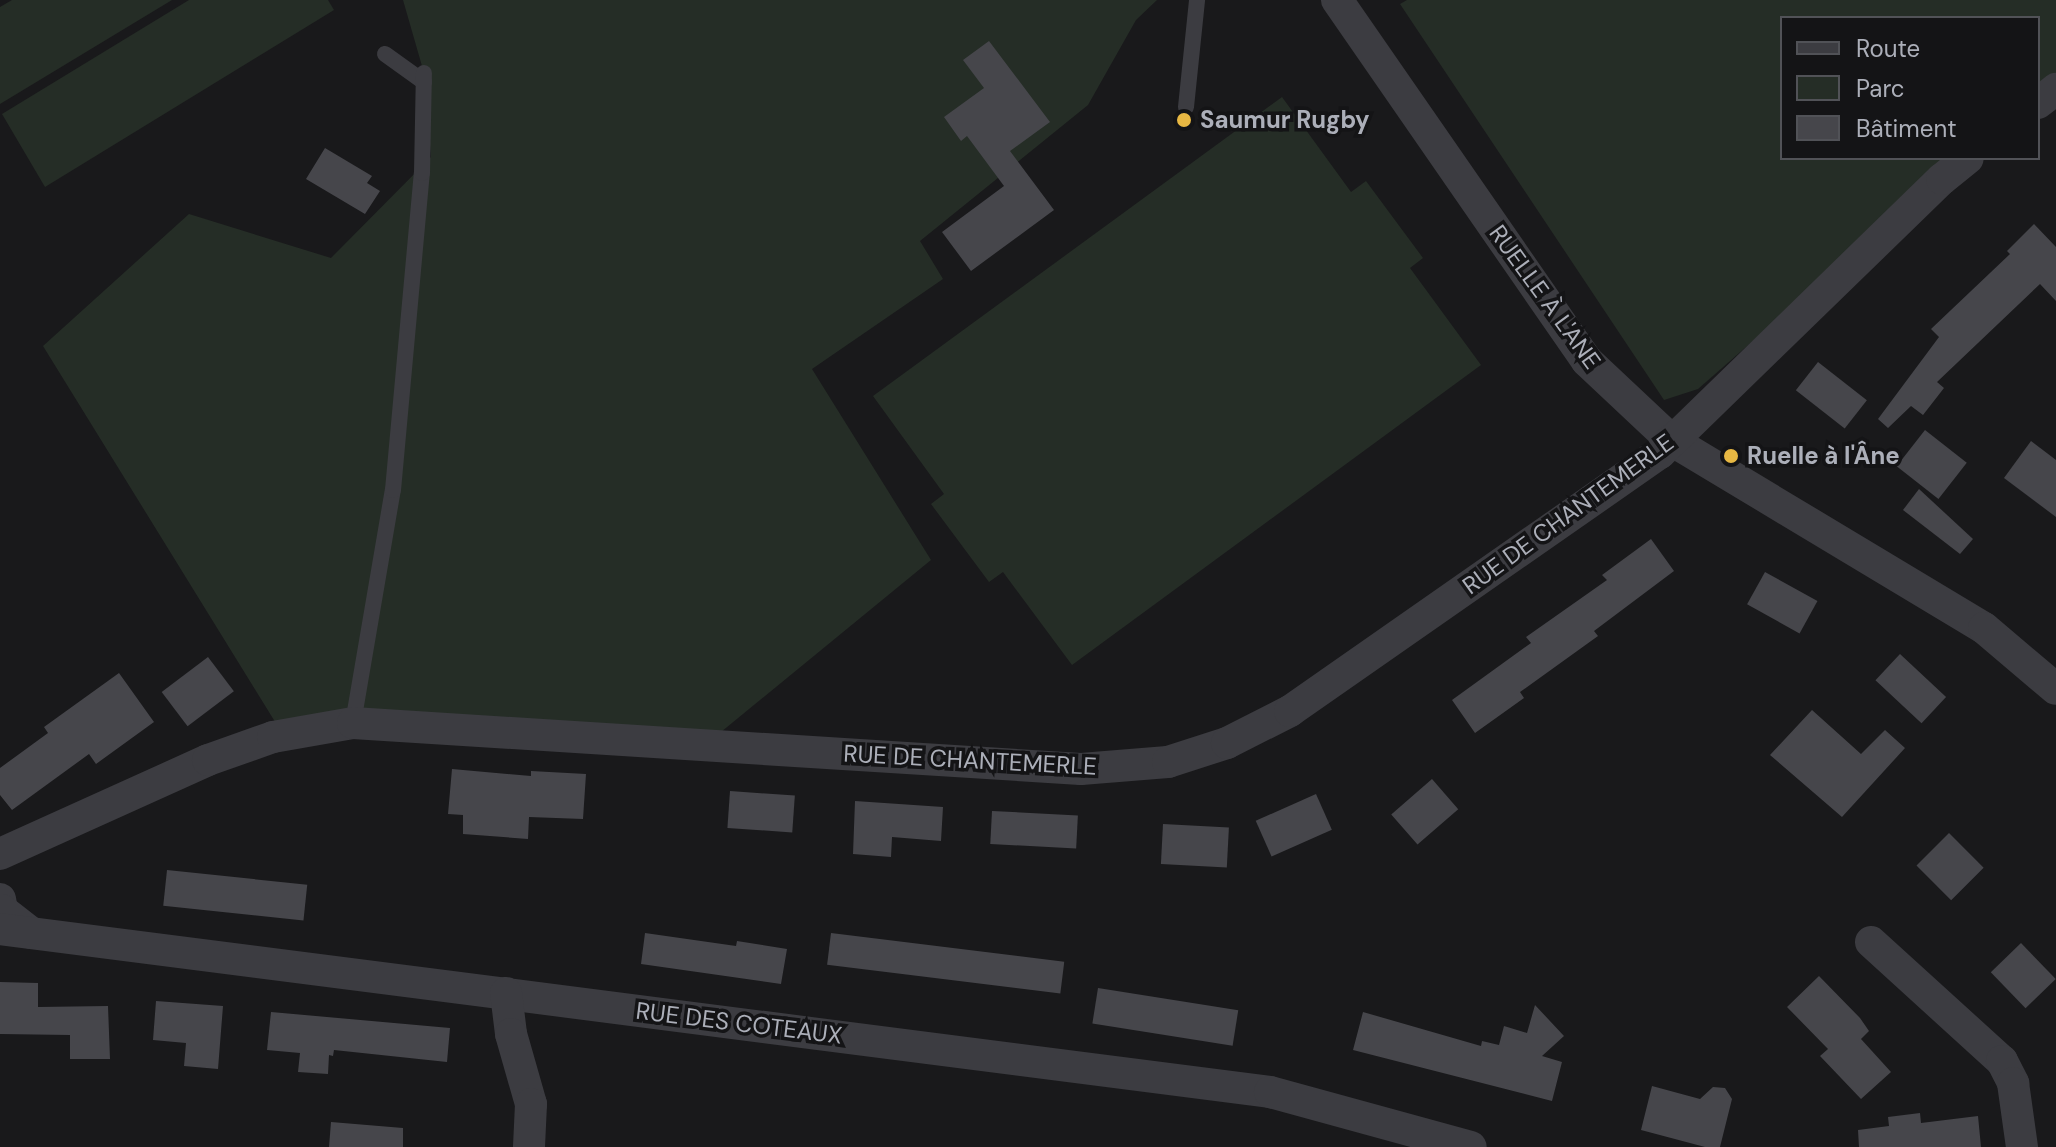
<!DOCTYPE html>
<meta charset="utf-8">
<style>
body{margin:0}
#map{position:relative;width:2056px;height:1147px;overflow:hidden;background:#19191b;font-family:"DM Sans",sans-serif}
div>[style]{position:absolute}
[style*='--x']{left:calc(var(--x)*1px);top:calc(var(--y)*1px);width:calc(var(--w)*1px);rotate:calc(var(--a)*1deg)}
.green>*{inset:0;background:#252d26}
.building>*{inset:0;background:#46464b;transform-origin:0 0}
.lane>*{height:16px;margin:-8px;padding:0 8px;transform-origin:8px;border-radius:8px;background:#3c3c41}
.street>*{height:32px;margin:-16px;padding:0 16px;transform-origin:16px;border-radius:16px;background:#3c3c41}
.dots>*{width:22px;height:22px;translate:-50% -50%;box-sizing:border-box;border:4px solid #141416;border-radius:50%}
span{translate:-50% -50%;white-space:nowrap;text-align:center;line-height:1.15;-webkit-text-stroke:7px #141416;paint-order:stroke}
.poi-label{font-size:24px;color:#acafb9;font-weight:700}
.left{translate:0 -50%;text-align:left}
.street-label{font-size:24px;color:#acafb9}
.legend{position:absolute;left:1780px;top:16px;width:260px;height:144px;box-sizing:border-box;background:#141416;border:2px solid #515257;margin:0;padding:10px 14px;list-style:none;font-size:24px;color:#acafb9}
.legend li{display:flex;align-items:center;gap:16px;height:40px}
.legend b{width:40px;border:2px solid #515257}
</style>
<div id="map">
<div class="green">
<i style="clip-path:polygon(12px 0,172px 0,0 104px,0 7px)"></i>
<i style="clip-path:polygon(189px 0,328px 0,334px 10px,45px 187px,2px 114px)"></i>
<i style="clip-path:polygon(403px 0,1157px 0,1136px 20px,1088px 105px,920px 241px,943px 279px,812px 369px,931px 560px,721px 732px,277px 725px,43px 346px,189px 214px,331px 258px,431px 157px,424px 73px)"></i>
<i style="clip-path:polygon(1407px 0,2056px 0,2056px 79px,2038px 93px,2038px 18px,1782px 18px,1782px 158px,1962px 158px,1698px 389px,1664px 400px,1400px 4px)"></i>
<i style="clip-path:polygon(1282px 97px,1351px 192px,1366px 181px,1423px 258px,1410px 268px,1481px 365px,1072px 665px,1003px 572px,989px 582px,931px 504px,944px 494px,873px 396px)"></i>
</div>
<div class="building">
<i style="clip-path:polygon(989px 41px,1050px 122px,1010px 151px,1054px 210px,971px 271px,942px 232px,1004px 186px,967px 136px,961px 141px,944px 117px,984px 88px,963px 60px)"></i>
<i style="clip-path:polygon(325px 148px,372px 176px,367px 183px,380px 191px,365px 214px,306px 179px)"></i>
<i style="clip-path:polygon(2034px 224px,2056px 247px,2056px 301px,2040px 284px,1937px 382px,1944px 388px,1923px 415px,1911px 406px,1888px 428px,1878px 419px,1939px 337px,1931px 329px,2010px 254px,2007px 251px)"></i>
<i style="left:1818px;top:362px;width:62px;height:36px;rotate:38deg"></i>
<i style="left:1925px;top:430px;width:53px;height:46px;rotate:38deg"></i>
<i style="clip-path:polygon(2031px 441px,2056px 460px,2056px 517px,2004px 478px)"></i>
<i style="clip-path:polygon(1919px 489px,1973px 539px,1960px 554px,1903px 510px)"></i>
<i style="clip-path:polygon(1651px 539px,1674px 571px,1594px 631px,1598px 636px,1520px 692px,1524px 698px,1475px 733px,1452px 700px,1531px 643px,1526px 637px,1607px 580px,1602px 575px)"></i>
<i style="left:1765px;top:572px;width:60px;height:37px;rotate:29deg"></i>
<i style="left:1900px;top:654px;width:63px;height:36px;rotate:43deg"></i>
<i style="left:208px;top:657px;width:43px;height:58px;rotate:53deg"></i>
<i style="clip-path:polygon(119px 673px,154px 722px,96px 764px,89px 754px,12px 810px,0 795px,0 768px,48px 733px,44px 727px)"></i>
<i style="clip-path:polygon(1812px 710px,1861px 754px,1885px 730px,1905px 748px,1842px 817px,1770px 755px)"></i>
<i style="clip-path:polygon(452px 769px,531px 776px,531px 771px,586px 774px,583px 819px,529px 817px,528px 839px,463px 834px,463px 815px,448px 814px)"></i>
<i style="left:1432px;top:779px;width:40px;height:54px;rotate:49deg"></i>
<i style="left:730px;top:791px;width:65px;height:37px;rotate:4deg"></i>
<i style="left:1316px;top:794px;width:39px;height:66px;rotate:66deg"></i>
<i style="clip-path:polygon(855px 801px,943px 807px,941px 841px,892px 837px,891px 857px,853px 854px)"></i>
<i style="left:992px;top:811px;width:86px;height:33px;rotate:3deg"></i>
<i style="left:1163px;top:824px;width:66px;height:40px;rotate:3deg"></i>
<i style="left:1949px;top:833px;width:49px;height:46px;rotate:45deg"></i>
<i style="left:167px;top:870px;width:141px;height:36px;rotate:6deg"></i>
<i style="clip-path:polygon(645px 933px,736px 946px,737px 941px,787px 949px,781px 984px,641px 964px)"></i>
<i style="left:831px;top:933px;width:235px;height:32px;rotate:7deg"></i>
<i style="left:2021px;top:943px;width:50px;height:42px;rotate:46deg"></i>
<i style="clip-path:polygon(1819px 976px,1860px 1018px,1869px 1031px,1861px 1039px,1891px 1072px,1861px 1099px,1820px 1056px,1828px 1049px,1787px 1007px)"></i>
<i style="clip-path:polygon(0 982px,38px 983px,38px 1007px,108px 1006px,110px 1059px,70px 1059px,70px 1035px,0 1034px)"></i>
<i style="left:1098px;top:988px;width:142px;height:36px;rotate:9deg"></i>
<i style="clip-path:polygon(156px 1001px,223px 1006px,218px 1069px,184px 1066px,186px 1043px,153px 1040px)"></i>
<i style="clip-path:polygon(1535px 1005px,1564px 1036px,1542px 1056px,1562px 1062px,1552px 1101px,1353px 1050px,1363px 1012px,1481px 1046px,1482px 1041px,1499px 1045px,1504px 1026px,1527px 1033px)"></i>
<i style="clip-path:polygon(271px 1012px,450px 1028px,447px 1062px,334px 1050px,333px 1056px,329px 1055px,328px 1074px,298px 1072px,300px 1053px,267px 1050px)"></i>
<i style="clip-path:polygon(1652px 1086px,1700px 1099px,1713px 1087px,1725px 1088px,1732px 1099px,1720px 1147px,1705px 1147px,1641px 1130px)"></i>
<i style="clip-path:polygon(1920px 1113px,1921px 1123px,1978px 1116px,1981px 1147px,1859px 1147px,1858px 1130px,1889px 1126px,1888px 1117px)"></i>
<i style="clip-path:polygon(331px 1122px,403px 1128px,403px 1147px,329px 1147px)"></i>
</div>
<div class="lane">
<i style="--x:385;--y:54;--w:48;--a:35.7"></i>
<i style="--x:1186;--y:107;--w:108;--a:-84.1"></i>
<i style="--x:353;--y:723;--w:236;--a:-80.3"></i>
<i style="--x:393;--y:490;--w:318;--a:-84.8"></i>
<i style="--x:422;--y:173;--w:100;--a:-88.9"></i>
</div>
<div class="street">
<i style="--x:1337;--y:0;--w:439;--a:55.3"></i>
<i style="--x:1587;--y:361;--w:115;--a:43.2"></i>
<i style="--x:1671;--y:440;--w:365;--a:31"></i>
<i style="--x:1984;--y:628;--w:94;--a:40.3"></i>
<i style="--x:2038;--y:103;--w:23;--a:-38"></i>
<i style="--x:0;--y:854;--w:228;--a:-24.3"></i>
<i style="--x:208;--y:760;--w:69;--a:-19.5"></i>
<i style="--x:273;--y:737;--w:81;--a:-9.9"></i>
<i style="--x:353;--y:723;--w:729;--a:3.62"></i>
<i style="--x:1081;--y:769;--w:87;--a:-4.6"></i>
<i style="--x:1168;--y:762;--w:62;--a:-17.9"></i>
<i style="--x:1227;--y:743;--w:71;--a:-26.9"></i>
<i style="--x:1290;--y:711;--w:451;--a:-34.9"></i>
<i style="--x:1660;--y:453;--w:393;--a:-44.2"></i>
<i style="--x:1942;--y:179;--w:33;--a:-39"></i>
<i style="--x:0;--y:899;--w:11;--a:80"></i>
<i style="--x:2;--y:910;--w:37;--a:38"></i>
<i style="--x:0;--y:929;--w:1280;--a:7.31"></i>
<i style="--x:1270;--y:1092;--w:208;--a:15.3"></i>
<i style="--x:1871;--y:942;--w:177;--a:42.3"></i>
<i style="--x:2002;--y:1061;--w:25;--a:63"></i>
<i style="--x:2013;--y:1083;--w:65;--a:82"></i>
<i style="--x:506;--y:993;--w:41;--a:83"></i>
<i style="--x:511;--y:1034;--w:73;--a:74.1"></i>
<i style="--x:531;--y:1104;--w:43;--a:92.7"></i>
</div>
<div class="dots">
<i style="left:1184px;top:120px;background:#e8b843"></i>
<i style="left:1731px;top:456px;background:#e8b843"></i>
</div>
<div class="poi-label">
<span class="left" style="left:1200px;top:120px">Saumur Rugby</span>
<span class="left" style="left:1747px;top:456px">Ruelle à l'Âne</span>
</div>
<div class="street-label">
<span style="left:1545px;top:297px;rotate:54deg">RUELLE À L'ANE</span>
<span style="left:1568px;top:514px;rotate:-36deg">RUE DE CHANTEMERLE</span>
<span style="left:970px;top:760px;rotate:3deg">RUE DE CHANTEMERLE</span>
<span style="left:739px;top:1023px;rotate:7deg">RUE DES COTEAUX</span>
</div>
<ul class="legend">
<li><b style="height:10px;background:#3c3c41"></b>Route</li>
<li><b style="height:22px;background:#252d26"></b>Parc</li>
<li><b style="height:22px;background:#46464b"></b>Bâtiment</li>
</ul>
</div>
